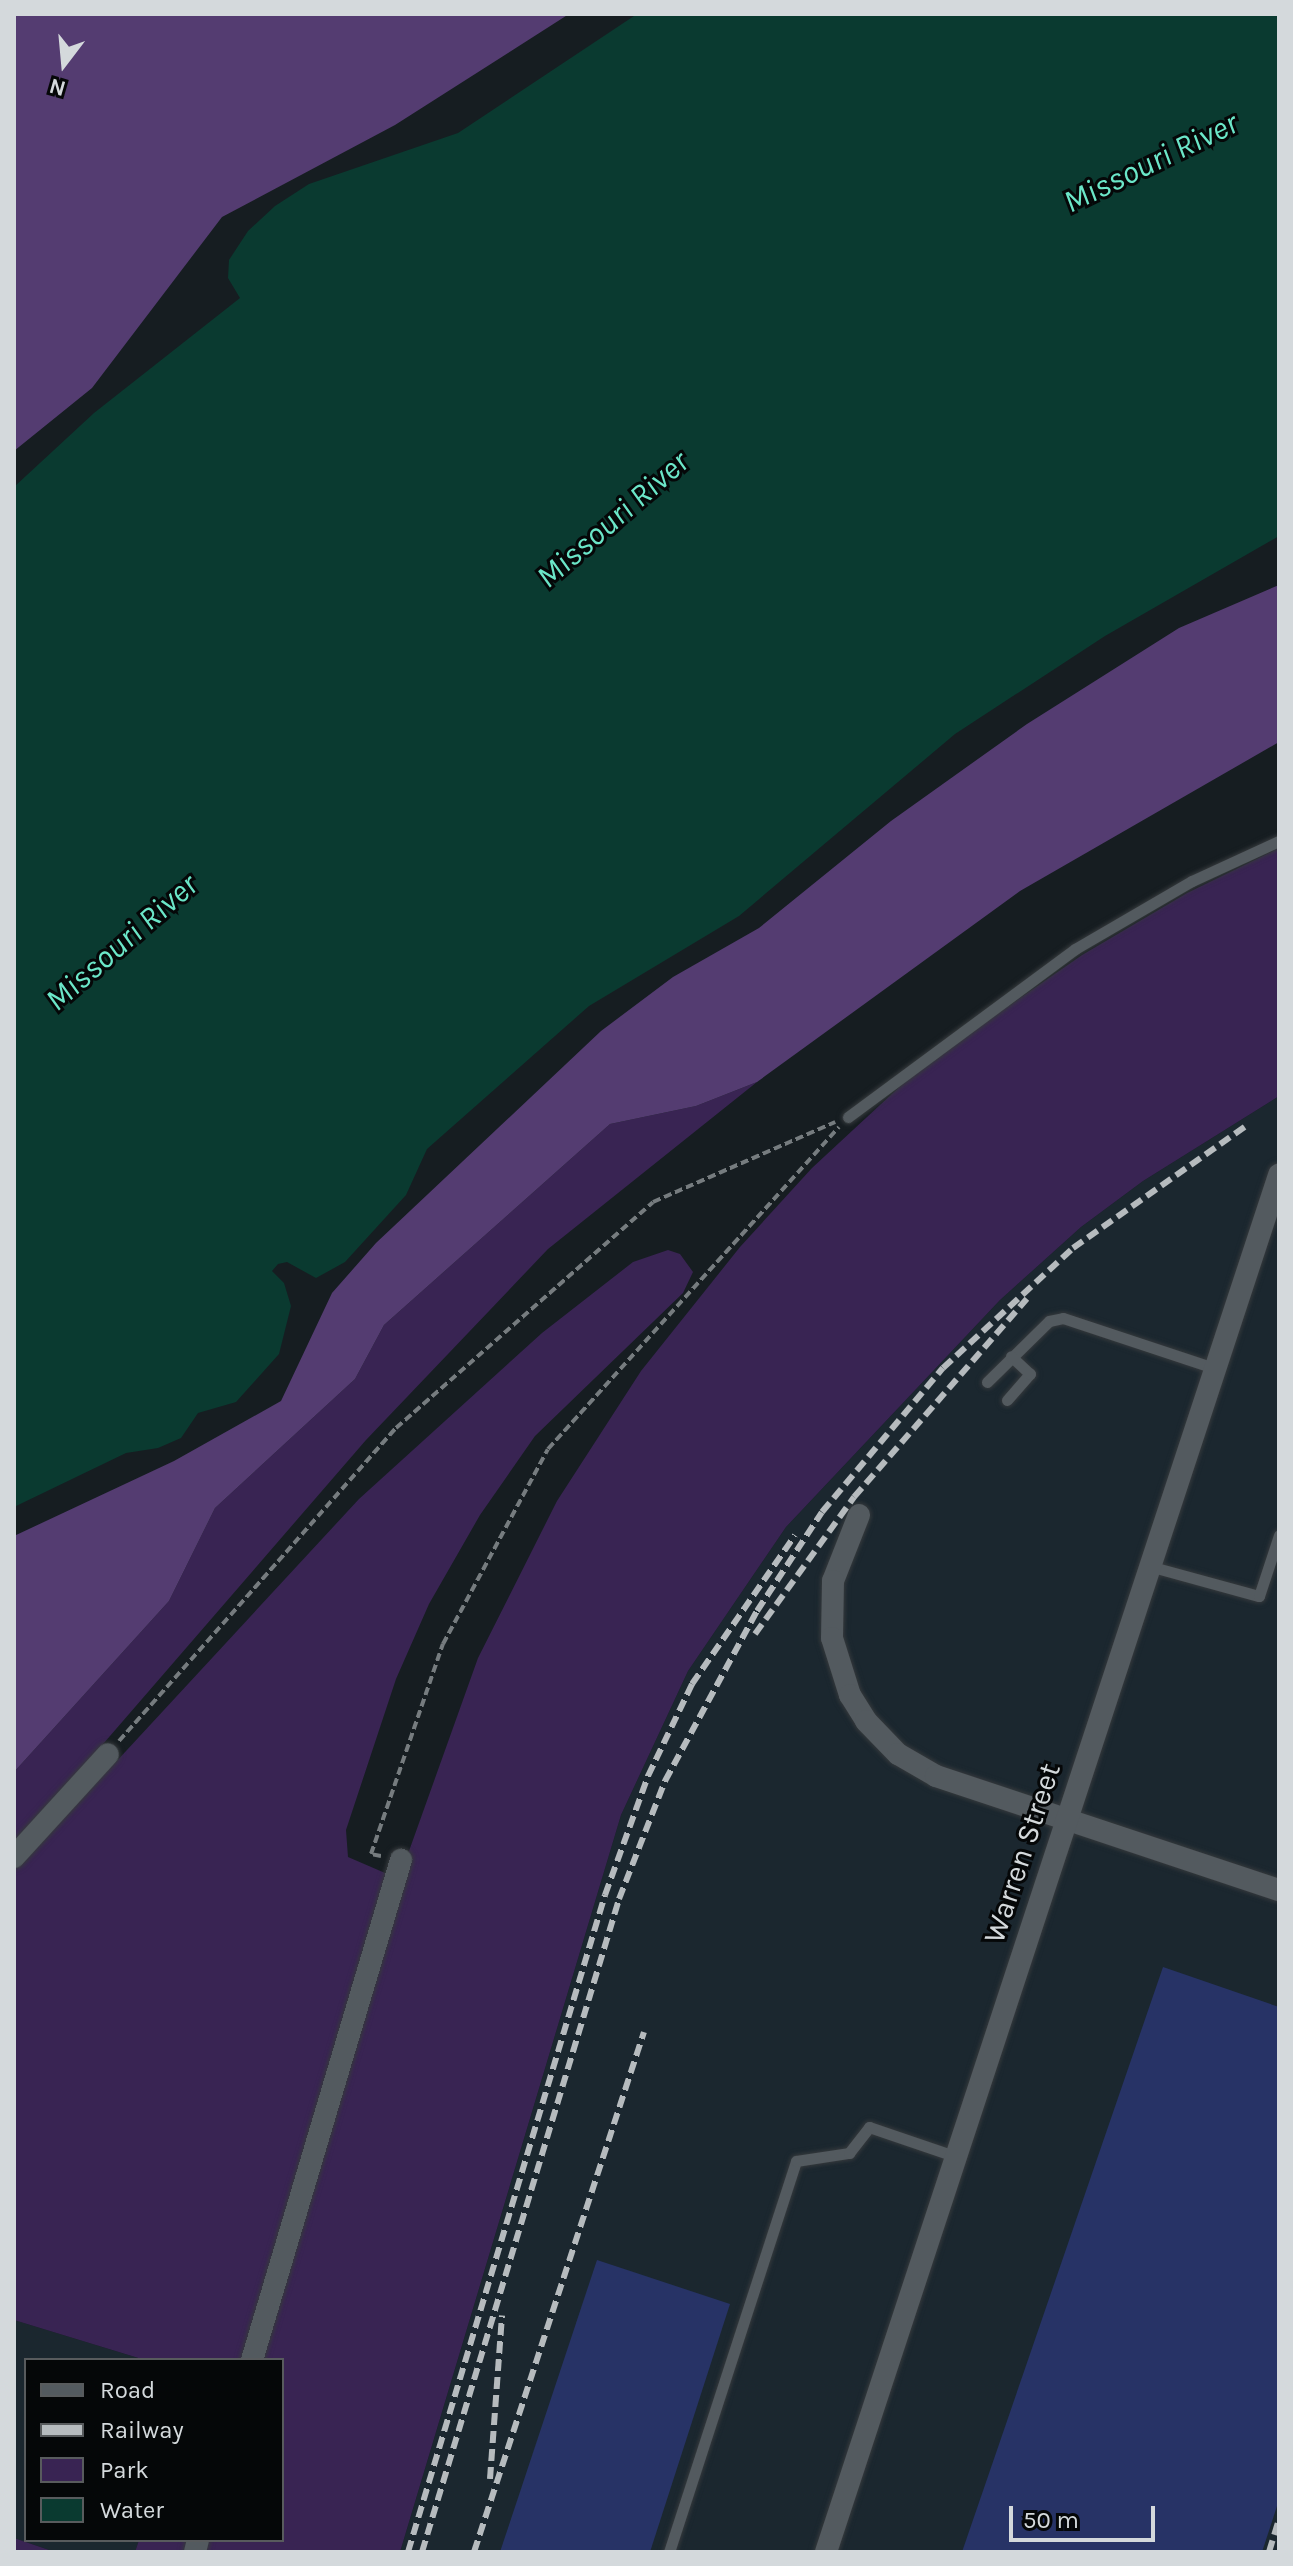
<!DOCTYPE html>
<style>
body{margin:0}
#map{position:relative;width:1293px;height:2566px;overflow:hidden;background:#161d21;font-family:Karla,sans-serif}
div>[style]{position:absolute}
[style*='--x']{left:calc(var(--x)*1px);top:calc(var(--y)*1px);width:calc(var(--w)*1px);rotate:calc(var(--a)*1deg)}
.built>*{inset:0;background:#1b272f}
.green>*{inset:0;background:#392453}
.forest>*{inset:0;background:#543c71}
.water>*{inset:0;background:#0a3a30}
.building>*{inset:0;background:#273366}
.path>*{height:4px;margin-top:-2px;transform-origin:0;background:repeating-linear-gradient(90deg,#767c7f 0 8px,transparent 0 12px)}
.roads{filter:drop-shadow(0 0 2px #35393c) drop-shadow(0 0 2px #35393c)}
.service>*{height:11px;margin:-5.5px;padding:0 5.5px;transform-origin:5.5px;border-radius:5.5px;background:#535a5f}
.minor>*{height:22px;margin:-11px;padding:0 11px;transform-origin:11px;border-radius:11px;background:#535a5f}
.rail>*{height:6px;margin-top:-3px;transform-origin:0;background:repeating-linear-gradient(90deg,#b6bbbe 0 12px,transparent 0 18px)}
span{translate:-50% -50%;white-space:nowrap;text-align:center;line-height:1.15;-webkit-text-stroke:6px #050708;paint-order:stroke}
.street-label{font-size:30px;color:#d4d9dc}
.water-label{font-size:32px;color:#6be6c8;font-style:italic}
.frame{position:absolute;inset:0;border:16px solid #d4d9dc;pointer-events:none}
.legend{position:absolute;left:24px;top:2358px;width:260px;height:184px;box-sizing:border-box;background:#050708;border:2px solid #585b5d;margin:0;padding:10px 14px;list-style:none;font-size:24px;color:#d4d9dc}
.legend li{display:flex;align-items:center;gap:16px;height:40px}
.legend b{width:40px;border:2px solid #585b5d}
.north{position:absolute;left:24px;top:24px;width:80px;height:80px;-webkit-text-stroke:6px #050708;paint-order:stroke;rotate:196deg;font-size:22px;font-weight:700;line-height:32px;text-align:center;color:#d4d9dc}
.north::after{content:'';display:block;margin:auto;width:28px;height:36px;background:#d4d9dc;clip-path:polygon(50% 0,100% 100%,50% 72%,0 100%)}
.scale{position:absolute;left:1009px;top:2506px;width:146px;height:36px;box-sizing:border-box;border:4px solid #d4d9dc;border-top:0;padding-left:10px;font-size:24px;line-height:28px;white-space:nowrap;color:#d4d9dc;-webkit-text-stroke:6px #050708;paint-order:stroke}
</style>
<div id="map">
<div class="built">
<i style="clip-path:polygon(1279px 1096px,1279px 2552px,400px 2552px,621px 1815px,688px 1671px,786px 1527px,1000px 1300px,1081px 1227px,1143px 1181px)"></i>
<i style="clip-path:polygon(14px 2320px,145px 2360px,26px 2360px,26px 2540px,139px 2540px,135px 2552px,55px 2552px,14px 2538px)"></i>
</div>
<div class="green">
<i style="clip-path:polygon(1279px 848px,1279px 1096px,1143px 1181px,1081px 1227px,1000px 1300px,786px 1527px,688px 1671px,621px 1815px,400px 2552px,135px 2552px,139px 2540px,282px 2540px,282px 2360px,145px 2360px,14px 2320px,14px 1772px,169px 1601px,215px 1508px,355px 1379px,384px 1325px,610px 1124px,696px 1106px,757px 1082px,548px 1249px,366px 1440px,97px 1751px,114px 1764px,359px 1499px,542px 1333px,633px 1262px,668px 1250px,680px 1254px,693px 1272px,683px 1293px,535px 1436px,480px 1515px,429px 1604px,396px 1679px,346px 1830px,348px 1857px,399px 1879px,478px 1658px,557px 1501px,641px 1371px,740px 1247px,812px 1168px,922px 1066px,1082px 955px,1187px 893px)"></i>
<i style="clip-path:polygon(14px 2538px,55px 2552px,14px 2552px)"></i>
</div>
<div class="forest">
<i style="clip-path:polygon(14px 14px,569px 14px,395px 125px,222px 217px,92px 388px,14px 451px)"></i>
<i style="clip-path:polygon(1279px 585px,1279px 742px,1020px 891px,757px 1082px,696px 1106px,610px 1124px,384px 1325px,355px 1379px,215px 1508px,169px 1601px,14px 1772px,14px 1536px,174px 1461px,281px 1401px,332px 1293px,376px 1243px,601px 1031px,673px 977px,759px 928px,891px 821px,1027px 724px,1179px 628px)"></i>
</div>
<div class="water">
<i style="clip-path:polygon(637px 14px,1279px 14px,1279px 536px,1105px 636px,955px 734px,739px 916px,589px 1006px,427px 1149px,406px 1195px,345px 1262px,316px 1278px,287px 1262px,278px 1264px,272px 1271px,284px 1283px,291px 1306px,279px 1354px,236px 1402px,198px 1413px,181px 1438px,158px 1448px,126px 1453px,14px 1507px,14px 487px,94px 413px,240px 298px,228px 278px,229px 260px,248px 231px,275px 206px,309px 184px,458px 133px)"></i>
</div>
<div class="building">
<i style="clip-path:polygon(1163px 1967px,1279px 2007px,1279px 2500px,1262px 2552px,962px 2552px)"></i>
<i style="clip-path:polygon(597px 2260px,730px 2304px,650px 2552px,500px 2552px)"></i>
</div>
<div class="path">
<i style="--x:119;--y:1741;--w:418;--a:-48.5"></i>
<i style="--x:396;--y:1428;--w:342;--a:-41.3"></i>
<i style="--x:653;--y:1202;--w:199;--a:-23.7"></i>
<i style="--x:381;--y:1856;--w:10;--a:-169"></i>
<i style="--x:371;--y:1854;--w:222;--a:-71.1"></i>
<i style="--x:443;--y:1644;--w:221;--a:-61.7"></i>
<i style="--x:548;--y:1449;--w:434;--a:-47.9"></i>
</div>
<div class="roads">
<div class="service">
<i style="--x:848;--y:1117;--w:282;--a:-36.5"></i>
<i style="--x:1075;--y:949;--w:135;--a:-30.2"></i>
<i style="--x:1192;--y:881;--w:96;--a:-24.7"></i>
<i style="--x:987;--y:1382;--w:87;--a:-44.5"></i>
<i style="--x:1049;--y:1321;--w:14;--a:-12"></i>
<i style="--x:1063;--y:1318;--w:159;--a:18.3"></i>
<i style="--x:1007;--y:1400;--w:35;--a:-49"></i>
<i style="--x:1030;--y:1374;--w:26;--a:-137"></i>
<i style="--x:1149;--y:1566;--w:114;--a:15.3"></i>
<i style="--x:1259;--y:1596;--w:64;--a:-71.8"></i>
<i style="--x:669;--y:2552;--w:411;--a:-72"></i>
<i style="--x:796;--y:2161;--w:54;--a:-8.6"></i>
<i style="--x:849;--y:2153;--w:33;--a:-52"></i>
<i style="--x:869;--y:2127;--w:90;--a:18.8"></i>
</div>
<div class="minor">
<i style="--x:859;--y:1515;--w:71;--a:111.5"></i>
<i style="--x:833;--y:1581;--w:57;--a:91"></i>
<i style="--x:832;--y:1638;--w:60;--a:72.5"></i>
<i style="--x:850;--y:1695;--w:31;--a:58"></i>
<i style="--x:866;--y:1721;--w:46;--a:45.9"></i>
<i style="--x:898;--y:1754;--w:44;--a:30.1"></i>
<i style="--x:936;--y:1776;--w:361;--a:18.4"></i>
<i style="--x:14;--y:1857;--w:139;--a:-47.6"></i>
<i style="--x:252;--y:2360;--w:522;--a:-73.41"></i>
<i style="--x:195;--y:2552;--w:12;--a:-76"></i>
<i style="--x:826;--y:2552;--w:1450;--a:-71.79"></i>
</div>
</div>
<div class="rail">
<i style="--x:755;--y:1634;--w:169;--a:-54.1"></i>
<i style="--x:854;--y:1497;--w:263;--a:-48.9"></i>
<i style="--x:490;--y:2479;--w:164;--a:-85.8"></i>
<i style="--x:408;--y:2552;--w:686;--a:-73.31"></i>
<i style="--x:605;--y:1895;--w:127;--a:-70.1"></i>
<i style="--x:648;--y:1776;--w:102;--a:-64.4"></i>
<i style="--x:692;--y:1684;--w:181;--a:-55.3"></i>
<i style="--x:422;--y:2552;--w:682;--a:-73.21"></i>
<i style="--x:619;--y:1899;--w:127;--a:-68.7"></i>
<i style="--x:665;--y:1781;--w:193;--a:-61.6"></i>
<i style="--x:757;--y:1611;--w:118;--a:-56.7"></i>
<i style="--x:822;--y:1512;--w:188;--a:-50"></i>
<i style="--x:943;--y:1368;--w:177;--a:-42.7"></i>
<i style="--x:1073;--y:1248;--w:212;--a:-35.2"></i>
<i style="--x:474;--y:2552;--w:547;--a:-71.9"></i>
<i style="--x:1269;--y:2552;--w:34;--a:-73"></i>
</div>
<div class="street-label">
<span style="left:1022px;top:1853px;rotate:-72deg">Warren Street</span>
</div>
<div class="water-label">
<span style="left:1151px;top:163px;rotate:-26deg">Missouri River</span>
<span style="left:613px;top:520px;rotate:-41deg">Missouri River</span>
<span style="left:122px;top:943px;rotate:-41deg">Missouri River</span>
</div>
<div class="frame"></div>
<ul class="legend">
<li><b style="height:10px;background:#535a5f"></b>Road</li>
<li><b style="height:10px;background:#b6bbbe"></b>Railway</li>
<li><b style="height:22px;background:#392453"></b>Park</li>
<li><b style="height:22px;background:#0a3a30"></b>Water</li>
</ul>
<div class="north">N</div>
<div class="scale">50 m</div>
</div>
